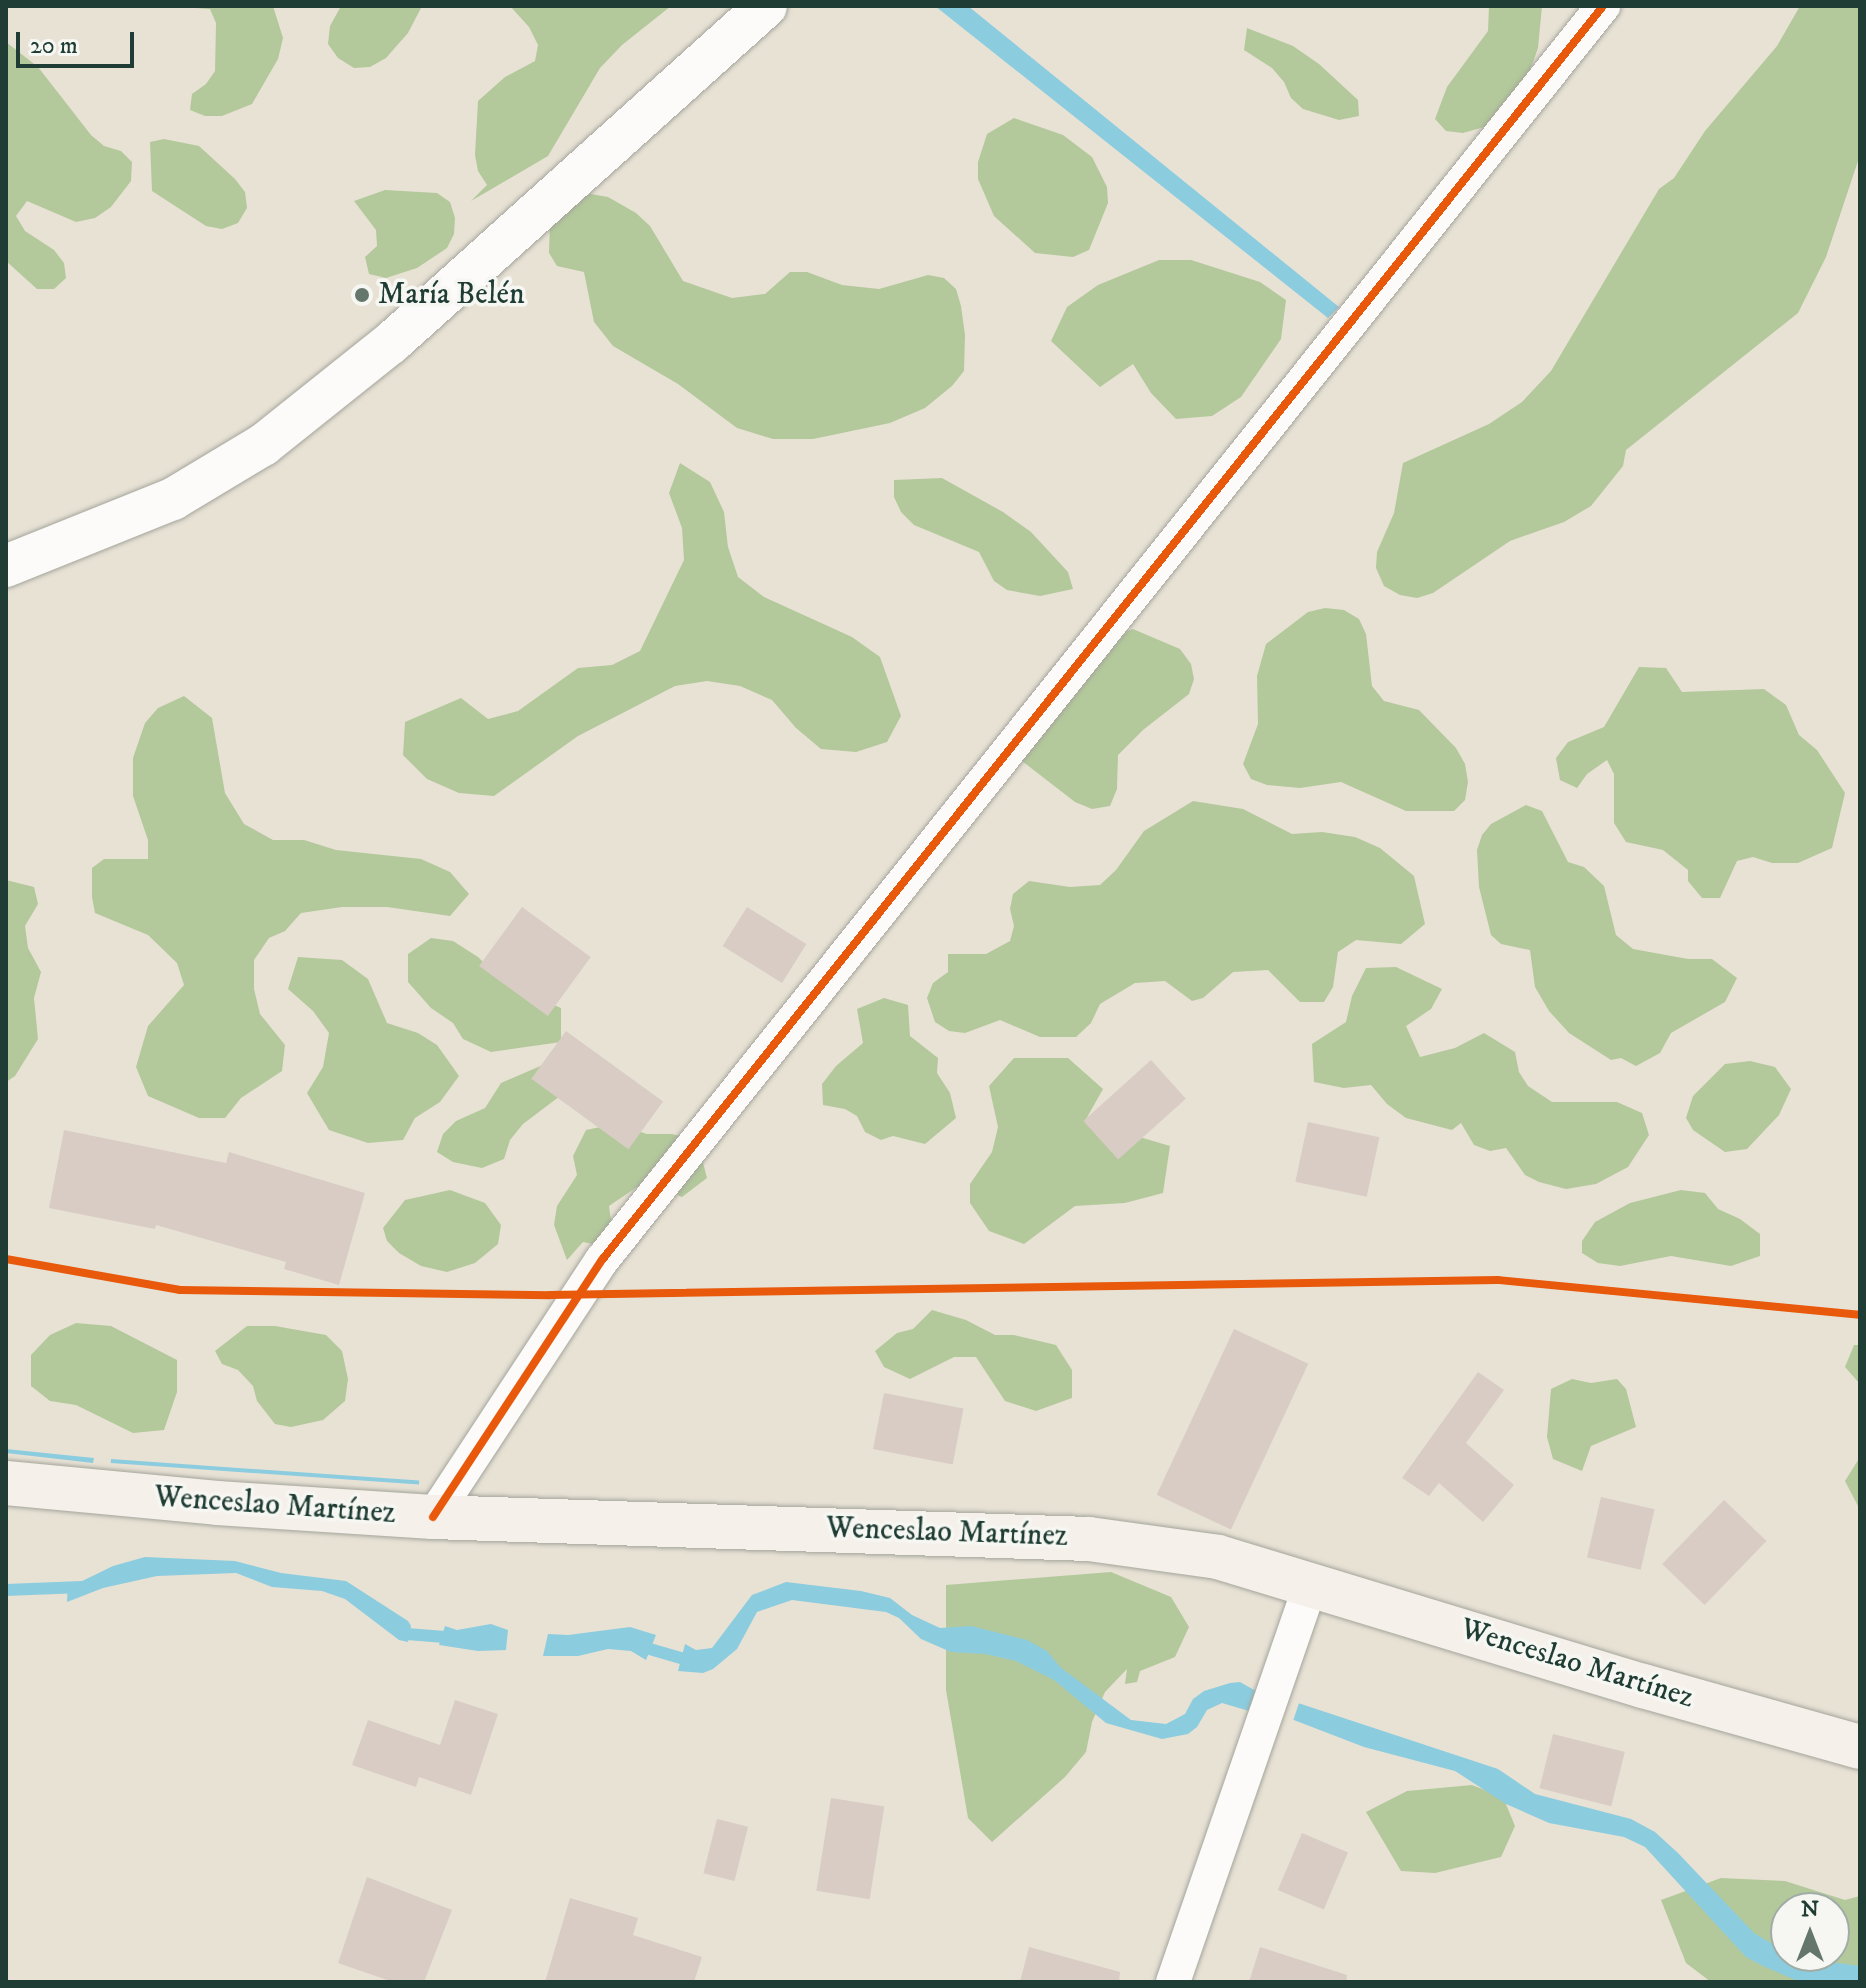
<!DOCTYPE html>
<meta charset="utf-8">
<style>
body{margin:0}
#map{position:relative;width:1866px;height:1988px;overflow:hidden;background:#e8e2d5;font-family:"IM FELL DW Pica",serif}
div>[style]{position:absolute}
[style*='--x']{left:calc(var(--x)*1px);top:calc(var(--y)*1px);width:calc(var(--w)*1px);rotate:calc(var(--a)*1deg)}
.forest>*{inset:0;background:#b3c99b}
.water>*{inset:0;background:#8cccdf;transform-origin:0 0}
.pier>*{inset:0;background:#e8e2d5}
.stream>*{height:12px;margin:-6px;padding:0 6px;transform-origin:6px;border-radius:6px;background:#8cccdf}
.building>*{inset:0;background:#d9ccc5;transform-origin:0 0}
.roads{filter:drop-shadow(0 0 2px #a4a59c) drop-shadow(0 0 2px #a4a59c)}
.minor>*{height:34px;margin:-17px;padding:0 17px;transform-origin:17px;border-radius:17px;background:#fcfbf9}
.tertiary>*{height:42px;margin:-21px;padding:0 21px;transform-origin:21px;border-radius:21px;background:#fcfbf9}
.secondary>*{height:44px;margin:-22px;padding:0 22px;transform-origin:22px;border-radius:22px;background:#f5f0ea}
.cycleway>*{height:8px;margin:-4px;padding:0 4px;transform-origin:4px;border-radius:4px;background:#e8590c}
.dots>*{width:22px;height:22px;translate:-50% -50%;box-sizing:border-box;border:4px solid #f6f6f2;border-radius:50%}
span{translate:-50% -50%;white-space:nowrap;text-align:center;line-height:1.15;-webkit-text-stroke:7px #f6f6f2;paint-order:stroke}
.poi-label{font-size:30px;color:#1f3d34}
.left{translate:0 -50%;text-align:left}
.street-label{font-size:30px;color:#1f3d34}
.frame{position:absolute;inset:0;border:8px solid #1f3d34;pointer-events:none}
.north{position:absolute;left:1770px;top:1892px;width:80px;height:80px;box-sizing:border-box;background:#f6f6f2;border:2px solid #a0aca6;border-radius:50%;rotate:0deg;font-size:22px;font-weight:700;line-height:32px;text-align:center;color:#1f3d34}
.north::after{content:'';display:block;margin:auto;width:28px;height:36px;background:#65776c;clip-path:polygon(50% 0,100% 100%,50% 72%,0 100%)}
.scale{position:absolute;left:16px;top:32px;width:118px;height:36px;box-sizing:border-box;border:4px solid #1f3d34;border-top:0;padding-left:10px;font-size:24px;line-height:28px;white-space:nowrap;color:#1f3d34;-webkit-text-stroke:6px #f6f6f2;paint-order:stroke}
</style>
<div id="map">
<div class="forest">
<i style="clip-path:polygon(165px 6px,273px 6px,283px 38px,278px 59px,252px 104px,222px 116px,205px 116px,190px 110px,192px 94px,206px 84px,215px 71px,216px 23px,210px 9px)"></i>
<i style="clip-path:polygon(341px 6px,422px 6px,408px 33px,386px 58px,370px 67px,354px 68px,338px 58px,328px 44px,330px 26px)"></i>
<i style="clip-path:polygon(510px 6px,671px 6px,622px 45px,600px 68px,548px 156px,471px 201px,487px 185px,478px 171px,475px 155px,478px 101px,505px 77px,535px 61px,538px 45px,529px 27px)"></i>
<i style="clip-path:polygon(1489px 6px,1542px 6px,1538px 48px,1526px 82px,1498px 123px,1463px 133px,1446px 131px,1435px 119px,1447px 87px,1488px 31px)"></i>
<i style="clip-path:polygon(1800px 6px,1860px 6px,1860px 155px,1826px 257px,1798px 313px,1626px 450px,1623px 466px,1591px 506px,1564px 522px,1510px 541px,1433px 593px,1417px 598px,1400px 595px,1384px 586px,1376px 568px,1377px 552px,1394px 513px,1403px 463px,1489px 424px,1522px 402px,1551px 371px,1659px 189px,1674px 178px,1705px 131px,1777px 46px)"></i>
<i style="clip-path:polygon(1247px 28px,1293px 46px,1319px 64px,1358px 100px,1359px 116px,1339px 120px,1303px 109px,1291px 98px,1284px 82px,1272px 68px,1244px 50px)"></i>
<i style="clip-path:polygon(6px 42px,38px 67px,91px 135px,104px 146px,121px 151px,132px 162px,131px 181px,111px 207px,95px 218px,76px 222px,27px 201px,16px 216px,25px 231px,54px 250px,64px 263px,66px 278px,54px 289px,37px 289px,6px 261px)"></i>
<i style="clip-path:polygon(1014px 118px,1063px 135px,1092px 157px,1107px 187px,1108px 203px,1089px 250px,1073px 257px,1035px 253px,994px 216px,978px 179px,978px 162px,987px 134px)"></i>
<i style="clip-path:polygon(164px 139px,199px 146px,235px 179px,245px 192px,247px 208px,238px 223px,222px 229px,206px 226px,152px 191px,150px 142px)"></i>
<i style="clip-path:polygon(385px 190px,437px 193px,450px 202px,455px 218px,454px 234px,447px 248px,417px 268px,386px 278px,369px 274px,365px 257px,377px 246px,376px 230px,354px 201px)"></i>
<i style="clip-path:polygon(591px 194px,608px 197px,636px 213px,650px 226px,683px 281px,732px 298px,765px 294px,790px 272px,807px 272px,842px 285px,879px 289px,928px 275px,944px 278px,956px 289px,961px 306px,965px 335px,964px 371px,952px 386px,925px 408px,890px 423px,813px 439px,773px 439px,737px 428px,678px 384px,613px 346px,594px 322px,584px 272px,557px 266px,549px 253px,550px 219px,573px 197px)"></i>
<i style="clip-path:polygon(1159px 260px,1191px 260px,1260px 282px,1286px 300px,1281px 339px,1241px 397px,1212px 416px,1176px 419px,1151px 393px,1133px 364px,1100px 387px,1051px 341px,1067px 307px,1098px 285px)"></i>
<i style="clip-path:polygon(680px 463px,710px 482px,724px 512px,728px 547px,738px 577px,764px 597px,852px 637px,880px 657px,901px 716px,887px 742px,856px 752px,821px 749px,796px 728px,772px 700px,740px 686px,707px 681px,675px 686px,578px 736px,494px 796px,459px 793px,427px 779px,403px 755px,405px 722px,461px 698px,488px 719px,518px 711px,578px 668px,612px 665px,640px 651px,684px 560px,682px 528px,669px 493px)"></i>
<i style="clip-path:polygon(942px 478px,1003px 512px,1031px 532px,1068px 572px,1073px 589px,1040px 596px,1007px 590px,994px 581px,979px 552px,914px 525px,901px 512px,894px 497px,894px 480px)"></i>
<i style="clip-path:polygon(1325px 608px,1344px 610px,1359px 619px,1366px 634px,1372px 686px,1384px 701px,1419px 710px,1456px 748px,1465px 764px,1468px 782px,1465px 800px,1454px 811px,1406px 811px,1341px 782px,1300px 788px,1267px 785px,1251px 779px,1243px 764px,1258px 724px,1257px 676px,1266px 644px,1308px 612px)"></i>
<i style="clip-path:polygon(1133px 629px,1180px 649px,1191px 664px,1194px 679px,1189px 694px,1143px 730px,1118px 755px,1117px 789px,1110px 806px,1092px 809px,1075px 802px,1022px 761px,1024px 729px,1118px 635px)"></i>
<i style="clip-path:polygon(1639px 667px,1666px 668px,1682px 692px,1764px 689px,1786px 705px,1799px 735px,1817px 750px,1845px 793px,1832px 848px,1798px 863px,1772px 863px,1753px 857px,1737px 861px,1720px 898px,1702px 898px,1688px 881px,1688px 870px,1663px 850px,1626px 842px,1614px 823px,1614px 774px,1607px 760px,1587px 774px,1577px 788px,1560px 780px,1556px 758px,1568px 742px,1604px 727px)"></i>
<i style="clip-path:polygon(184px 696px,212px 718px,225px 793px,244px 824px,273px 840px,304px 840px,336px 850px,421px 859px,450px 872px,469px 894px,450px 916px,387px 907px,342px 907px,301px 913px,285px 931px,269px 938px,254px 960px,254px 989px,260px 1014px,285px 1045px,282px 1071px,241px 1098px,225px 1118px,199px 1118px,148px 1096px,136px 1067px,148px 1026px,184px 985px,177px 963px,148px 935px,95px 913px,92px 897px,92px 868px,104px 859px,148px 859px,148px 840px,133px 796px,133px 758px,145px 723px,158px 708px)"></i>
<i style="clip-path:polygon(1193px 801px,1243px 809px,1292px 834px,1322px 832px,1355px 837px,1380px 848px,1414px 876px,1425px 924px,1401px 944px,1356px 940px,1338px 952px,1333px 987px,1324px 1002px,1300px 1002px,1268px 970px,1233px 972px,1203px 998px,1192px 1001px,1165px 981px,1135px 983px,1100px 1004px,1091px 1023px,1076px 1037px,1040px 1037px,1000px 1020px,965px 1033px,949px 1031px,935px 1022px,927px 998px,933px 983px,948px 972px,948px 954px,986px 954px,1010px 941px,1014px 926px,1010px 909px,1013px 894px,1029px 881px,1070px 887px,1100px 885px,1116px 870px,1144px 831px)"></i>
<i style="clip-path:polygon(1526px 805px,1542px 811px,1568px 862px,1584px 867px,1604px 886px,1616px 935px,1633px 949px,1688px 959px,1712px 959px,1737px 978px,1725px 1002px,1671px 1033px,1660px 1053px,1636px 1066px,1621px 1058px,1611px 1060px,1569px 1033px,1549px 1011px,1535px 987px,1530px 950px,1501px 944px,1491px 935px,1479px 887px,1477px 850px,1482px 835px,1491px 824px)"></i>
<i style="clip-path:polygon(6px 880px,34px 887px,38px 904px,25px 926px,28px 948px,41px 972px,34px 998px,38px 1039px,15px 1076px,6px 1082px)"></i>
<i style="clip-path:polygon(431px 938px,453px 941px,478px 957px,507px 985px,561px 1008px,561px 1042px,491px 1052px,463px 1039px,453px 1023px,431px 1008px,408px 982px,408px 954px)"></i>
<i style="clip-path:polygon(298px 957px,342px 960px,368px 979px,387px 1023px,418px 1033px,437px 1045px,459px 1076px,440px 1102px,415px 1118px,403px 1140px,368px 1143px,329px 1130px,320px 1115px,307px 1093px,323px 1067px,329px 1033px,313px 1011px,288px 989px)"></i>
<i style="clip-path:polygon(1396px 967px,1442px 989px,1431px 1009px,1406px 1026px,1420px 1057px,1455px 1048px,1484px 1033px,1515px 1052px,1519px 1072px,1528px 1086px,1552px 1102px,1617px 1102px,1642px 1113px,1649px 1135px,1628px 1167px,1596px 1184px,1566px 1189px,1539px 1182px,1525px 1175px,1506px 1148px,1490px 1151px,1474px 1145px,1461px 1123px,1452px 1130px,1406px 1118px,1387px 1104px,1371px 1085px,1344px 1088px,1314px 1082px,1312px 1044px,1346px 1022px,1352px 996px,1366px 968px)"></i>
<i style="clip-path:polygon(884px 998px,908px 1005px,910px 1036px,938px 1058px,937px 1073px,950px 1093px,956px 1118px,925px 1144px,893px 1136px,881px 1140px,865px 1132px,857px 1116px,845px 1109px,823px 1105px,822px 1084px,836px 1066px,863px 1043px,857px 1009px)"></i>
<i style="clip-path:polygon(1014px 1058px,1068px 1058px,1103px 1089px,1085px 1121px,1170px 1146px,1163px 1193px,1125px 1203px,1075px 1206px,1024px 1244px,989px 1231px,970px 1203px,970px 1184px,992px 1152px,998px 1127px,989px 1086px)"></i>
<i style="clip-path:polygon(1750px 1061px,1775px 1067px,1791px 1089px,1779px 1115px,1747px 1149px,1725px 1152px,1693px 1130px,1686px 1118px,1693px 1096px,1725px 1064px)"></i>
<i style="clip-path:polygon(545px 1064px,564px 1093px,523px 1124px,510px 1140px,504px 1159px,482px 1168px,453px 1162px,437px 1152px,443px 1134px,456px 1121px,485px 1108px,501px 1083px)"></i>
<i style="clip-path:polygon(615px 1124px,647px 1134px,672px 1134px,697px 1140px,707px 1178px,682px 1197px,652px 1184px,637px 1187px,609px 1206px,612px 1228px,608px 1247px,583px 1242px,567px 1260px,554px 1225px,557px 1206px,577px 1175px,573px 1156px,586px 1130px)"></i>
<i style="clip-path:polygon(450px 1190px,485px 1203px,501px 1225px,498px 1244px,475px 1263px,447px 1272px,421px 1266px,399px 1253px,387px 1241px,383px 1228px,405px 1200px)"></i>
<i style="clip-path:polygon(1681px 1190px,1705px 1193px,1718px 1209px,1740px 1219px,1760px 1234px,1760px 1256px,1731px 1266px,1671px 1256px,1620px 1266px,1598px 1263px,1582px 1253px,1582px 1241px,1595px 1222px,1630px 1203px)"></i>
<i style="clip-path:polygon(932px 1310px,966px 1320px,995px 1335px,1014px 1335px,1056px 1345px,1072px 1370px,1072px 1398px,1036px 1411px,1005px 1401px,976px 1357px,954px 1357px,910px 1379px,884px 1367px,875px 1351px,897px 1333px,913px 1329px)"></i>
<i style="clip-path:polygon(76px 1323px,111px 1326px,177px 1360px,177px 1392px,164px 1430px,133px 1433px,76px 1405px,50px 1401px,31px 1386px,31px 1355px,50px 1335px)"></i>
<i style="clip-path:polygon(247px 1326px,275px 1326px,326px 1335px,342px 1351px,348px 1379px,345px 1401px,323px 1420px,291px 1427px,275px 1424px,257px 1401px,253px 1386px,238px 1370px,222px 1364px,215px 1351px)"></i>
<i style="clip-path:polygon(1854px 1345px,1860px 1345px,1860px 1384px,1845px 1367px)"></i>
<i style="clip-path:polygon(1572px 1379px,1591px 1383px,1617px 1379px,1626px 1389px,1636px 1427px,1591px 1446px,1582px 1471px,1553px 1459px,1547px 1437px,1551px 1389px)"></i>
<i style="clip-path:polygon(1860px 1457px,1860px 1510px,1845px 1481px)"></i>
<i style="clip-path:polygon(1111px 1572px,1171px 1597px,1189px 1627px,1175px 1657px,1140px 1671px,1137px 1682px,1125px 1684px,1127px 1669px,1105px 1692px,1092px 1722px,1086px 1752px,1065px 1777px,992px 1842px,968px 1818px,946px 1690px,946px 1585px)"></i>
<i style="clip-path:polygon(1472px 1785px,1503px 1797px,1515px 1826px,1501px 1857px,1435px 1873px,1401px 1871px,1366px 1812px,1407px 1791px)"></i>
<i style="clip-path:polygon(evenodd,1721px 1878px,1785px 1881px,1845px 1900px,1860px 1896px,1860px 1982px,1711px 1982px,1686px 1963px,1661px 1900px,1721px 1878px,1786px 1908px,1834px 1908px,1834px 1956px,1786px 1956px,1786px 1908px)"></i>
</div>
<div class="water">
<i style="clip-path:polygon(935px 6px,968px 6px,1339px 307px,1328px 318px)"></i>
<i style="clip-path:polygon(6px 1449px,94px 1458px,93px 1463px,6px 1453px)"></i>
<i style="left:111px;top:1459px;width:309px;height:4px;rotate:4deg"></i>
<i style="clip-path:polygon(145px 1557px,235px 1561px,281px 1573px,346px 1581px,408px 1621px,411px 1626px,408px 1642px,399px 1640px,345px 1599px,322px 1591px,272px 1587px,236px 1573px,157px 1576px,103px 1588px,67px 1602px,68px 1583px,78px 1583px,113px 1566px)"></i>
<i style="clip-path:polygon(786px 1582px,861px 1591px,890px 1598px,912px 1615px,940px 1628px,971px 1626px,1027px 1640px,1047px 1651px,1060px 1667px,1131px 1720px,1166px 1724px,1185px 1714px,1193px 1699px,1204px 1691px,1230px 1683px,1240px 1682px,1256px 1691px,1249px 1711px,1222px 1703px,1207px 1710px,1197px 1727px,1188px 1734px,1162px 1739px,1106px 1723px,1054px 1680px,1016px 1661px,985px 1654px,951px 1652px,921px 1639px,899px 1618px,886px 1612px,792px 1600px,757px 1612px,737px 1649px,713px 1669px,703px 1673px,678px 1671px,685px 1644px,696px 1650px,712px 1648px,752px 1595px)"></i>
<i style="clip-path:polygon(491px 1624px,508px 1630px,506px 1650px,478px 1651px,439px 1645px,445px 1626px,457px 1630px)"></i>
<i style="clip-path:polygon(630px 1627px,656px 1635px,646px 1660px,631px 1651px,608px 1649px,578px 1656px,543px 1656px,548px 1634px,568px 1635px)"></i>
<i style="clip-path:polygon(1292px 1701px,1498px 1769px,1535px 1794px,1631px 1819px,1655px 1832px,1678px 1853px,1754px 1933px,1786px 1952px,1786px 1956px,1860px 1966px,1860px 1982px,1800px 1982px,1763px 1966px,1746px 1957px,1645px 1847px,1624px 1837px,1549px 1823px,1506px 1804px,1455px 1771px,1364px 1747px,1286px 1717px)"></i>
</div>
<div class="pier">
<i style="clip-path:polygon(1292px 1697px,1300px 1700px,1292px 1724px,1282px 1716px)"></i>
</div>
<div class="stream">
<i style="--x:6;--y:1590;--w:76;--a:-2.3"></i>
<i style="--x:397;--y:1628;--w:12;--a:31"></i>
<i style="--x:407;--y:1634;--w:50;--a:4.6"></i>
<i style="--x:636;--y:1645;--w:60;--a:16.3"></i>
</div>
<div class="building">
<i style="left:522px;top:907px;width:85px;height:73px;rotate:36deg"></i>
<i style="left:747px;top:907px;width:70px;height:46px;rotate:32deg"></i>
<i style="left:566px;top:1031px;width:120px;height:59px;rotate:36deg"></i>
<i style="left:1151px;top:1060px;width:52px;height:91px;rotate:48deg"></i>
<i style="left:1308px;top:1122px;width:73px;height:61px;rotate:12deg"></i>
<i style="clip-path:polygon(64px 1130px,226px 1163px,229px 1152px,365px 1193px,339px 1285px,284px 1269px,286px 1262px,156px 1225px,155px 1229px,49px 1208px)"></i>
<i style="left:1234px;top:1329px;width:82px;height:183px;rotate:25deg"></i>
<i style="clip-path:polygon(1478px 1372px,1504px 1390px,1466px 1443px,1514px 1485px,1483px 1522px,1439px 1483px,1429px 1496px,1402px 1478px)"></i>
<i style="left:884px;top:1393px;width:81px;height:57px;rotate:11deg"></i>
<i style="left:1601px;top:1497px;width:55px;height:62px;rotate:13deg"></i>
<i style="left:1724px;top:1500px;width:59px;height:89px;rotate:44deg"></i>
<i style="clip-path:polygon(455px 1700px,498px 1714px,471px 1795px,419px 1777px,416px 1787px,352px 1765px,368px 1720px,440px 1745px)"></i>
<i style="left:1553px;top:1734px;width:74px;height:56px;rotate:14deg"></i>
<i style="left:831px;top:1798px;width:54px;height:94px;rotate:9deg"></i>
<i style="left:717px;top:1819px;width:32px;height:56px;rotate:14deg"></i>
<i style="left:1302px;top:1833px;width:50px;height:62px;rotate:23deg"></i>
<i style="clip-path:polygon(367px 1877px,452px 1910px,424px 1982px,393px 1982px,338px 1963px)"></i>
<i style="clip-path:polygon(570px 1898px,638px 1918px,633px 1935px,702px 1957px,694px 1982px,545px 1982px)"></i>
<i style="clip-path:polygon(1029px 1947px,1120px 1972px,1119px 1982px,1020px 1982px)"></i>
<i style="clip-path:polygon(1260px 1947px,1347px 1975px,1346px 1982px,1249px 1982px)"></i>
</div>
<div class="roads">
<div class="minor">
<i style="--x:433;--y:1517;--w:308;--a:-56.7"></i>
<i style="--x:602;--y:1260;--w:1605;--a:-51.4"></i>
<i style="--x:1173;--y:1982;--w:422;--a:-70.9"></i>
</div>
<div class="tertiary">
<i style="--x:6;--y:566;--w:180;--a:-21.9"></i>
<i style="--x:173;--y:499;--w:105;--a:-31"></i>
<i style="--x:263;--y:445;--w:164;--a:-38.6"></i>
<i style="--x:391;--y:343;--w:504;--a:-41.94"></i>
</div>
<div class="secondary">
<i style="--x:6;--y:1483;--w:212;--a:5.4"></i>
<i style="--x:217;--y:1503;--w:216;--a:3.7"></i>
<i style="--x:433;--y:1517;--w:656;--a:1.92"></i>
<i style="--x:1089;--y:1539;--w:130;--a:7.9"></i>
<i style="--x:1218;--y:1557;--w:444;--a:16.9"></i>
<i style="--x:1643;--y:1686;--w:225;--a:15.7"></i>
</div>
</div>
<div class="cycleway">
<i style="--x:6;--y:1259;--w:177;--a:10.1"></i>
<i style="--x:180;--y:1290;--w:370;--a:0.8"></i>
<i style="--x:550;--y:1295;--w:948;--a:-0.91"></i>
<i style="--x:1498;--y:1280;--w:364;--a:5.5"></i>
<i style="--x:433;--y:1517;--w:308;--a:-56.7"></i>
<i style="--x:602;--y:1260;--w:1605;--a:-51.4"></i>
</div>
<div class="dots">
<i style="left:362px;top:295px;background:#65776c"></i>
</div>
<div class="poi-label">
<span class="left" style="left:378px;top:295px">María Belén</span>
</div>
<div class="street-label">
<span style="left:275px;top:1506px;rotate:4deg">Wenceslao Martínez</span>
<span style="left:947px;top:1533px;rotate:2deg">Wenceslao Martínez</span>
<span style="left:1577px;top:1664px;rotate:17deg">Wenceslao Martínez</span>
</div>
<div class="frame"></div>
<div class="north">N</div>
<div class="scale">20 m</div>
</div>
